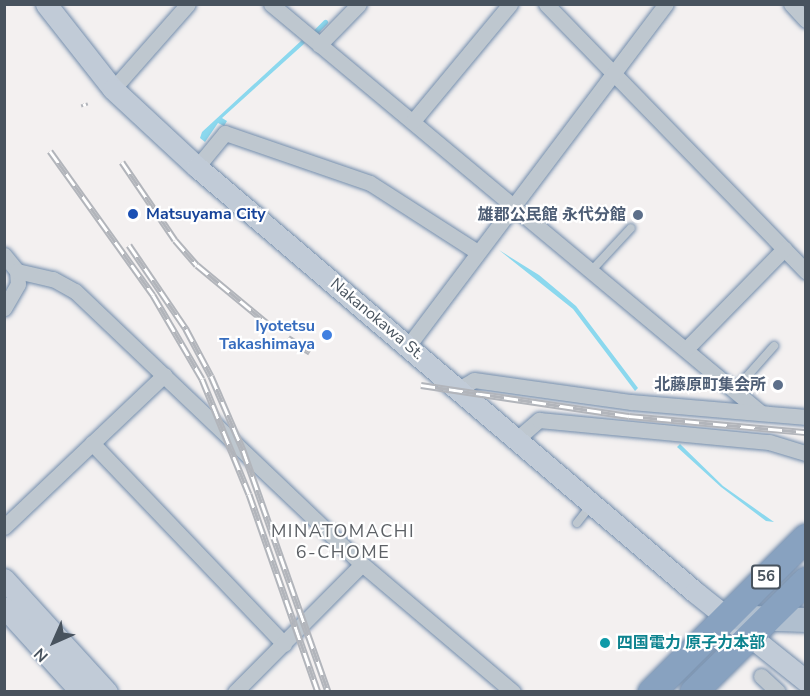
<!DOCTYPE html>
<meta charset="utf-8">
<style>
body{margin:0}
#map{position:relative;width:810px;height:696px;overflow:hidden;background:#f3f0f0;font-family:"Nunito Sans","Noto Sans JP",sans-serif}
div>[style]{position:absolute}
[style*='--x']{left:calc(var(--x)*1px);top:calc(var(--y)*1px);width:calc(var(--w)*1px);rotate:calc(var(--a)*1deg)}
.water>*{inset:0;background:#8bd8ee}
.stream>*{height:5px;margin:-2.5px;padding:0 2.5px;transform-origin:2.5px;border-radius:2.5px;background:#8bd8ee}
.roads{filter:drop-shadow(0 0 2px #738dac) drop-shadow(0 0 2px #738dac)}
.lane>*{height:8px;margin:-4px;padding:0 4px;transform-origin:4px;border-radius:4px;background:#bec7cf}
.street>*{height:15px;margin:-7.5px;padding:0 7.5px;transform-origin:7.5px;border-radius:7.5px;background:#bec7cf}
.secondary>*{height:21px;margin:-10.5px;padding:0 10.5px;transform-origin:10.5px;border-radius:10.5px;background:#c1cbd7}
.primary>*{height:24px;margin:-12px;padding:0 12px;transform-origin:12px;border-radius:12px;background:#b0bfcf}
.highway>*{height:27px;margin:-13.5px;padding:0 13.5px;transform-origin:13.5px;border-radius:13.5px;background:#88a2c0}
.rail>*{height:7px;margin-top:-3.5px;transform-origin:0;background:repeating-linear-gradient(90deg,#fff 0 14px,#b2b5bb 0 28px);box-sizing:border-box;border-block:2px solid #b2b5bb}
.dots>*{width:16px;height:16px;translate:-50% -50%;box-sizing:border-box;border:3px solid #fff;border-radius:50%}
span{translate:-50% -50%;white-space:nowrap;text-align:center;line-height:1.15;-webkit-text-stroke:4.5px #fff;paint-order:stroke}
.shield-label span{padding:2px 4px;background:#fff;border:2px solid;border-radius:4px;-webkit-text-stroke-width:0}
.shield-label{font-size:15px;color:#48535e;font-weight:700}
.transit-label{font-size:16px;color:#164399;font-weight:700}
.left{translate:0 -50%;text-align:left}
.service-label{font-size:16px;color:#4e5e75;font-weight:700}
.right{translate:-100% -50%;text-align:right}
.street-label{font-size:16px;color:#48535e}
.shop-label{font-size:16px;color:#366cbe;font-weight:700}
.culture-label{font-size:16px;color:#0d838f;font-weight:700}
.neighbourhood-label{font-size:18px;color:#5d6166;letter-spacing:1.5px}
.frame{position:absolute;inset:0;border:6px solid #48535e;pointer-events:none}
.north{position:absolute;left:24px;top:612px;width:60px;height:60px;-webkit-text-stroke:4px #fff;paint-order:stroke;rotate:225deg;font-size:16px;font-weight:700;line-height:24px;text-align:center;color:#48535e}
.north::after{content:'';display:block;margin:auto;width:21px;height:27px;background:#48535e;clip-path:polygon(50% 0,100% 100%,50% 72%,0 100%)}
</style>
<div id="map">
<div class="water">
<i style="clip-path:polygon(302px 40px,305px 43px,222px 118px,227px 121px,224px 126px,218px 123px,205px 142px,200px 138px,202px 132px)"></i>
<i style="clip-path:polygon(499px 250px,539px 275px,576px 306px,638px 388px,635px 391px,573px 309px)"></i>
<i style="clip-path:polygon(680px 444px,723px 486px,774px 522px,766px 521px,721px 487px,677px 447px)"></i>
</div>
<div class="stream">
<i style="--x:316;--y:31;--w:13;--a:-45"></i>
</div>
<div class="roads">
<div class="lane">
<i style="--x:592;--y:270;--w:57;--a:-47.1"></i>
<i style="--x:735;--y:390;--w:59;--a:-48.4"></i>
<i style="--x:577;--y:523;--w:24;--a:-52"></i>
</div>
<div class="street">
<i style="--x:271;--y:4;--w:638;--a:39.85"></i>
<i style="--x:546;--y:4;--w:373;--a:45.8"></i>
<i style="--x:791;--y:4;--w:22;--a:47"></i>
<i style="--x:319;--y:45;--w:57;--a:-45.7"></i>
<i style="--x:113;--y:89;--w:113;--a:-48.6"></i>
<i style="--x:413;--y:121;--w:152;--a:-50.3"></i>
<i style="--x:197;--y:167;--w:44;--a:-50.5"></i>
<i style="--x:225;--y:133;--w:153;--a:19"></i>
<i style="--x:370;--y:183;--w:126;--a:32.7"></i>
<i style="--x:4;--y:255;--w:21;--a:51"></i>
<i style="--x:17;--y:271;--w:13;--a:86"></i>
<i style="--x:18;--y:284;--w:28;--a:120"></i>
<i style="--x:17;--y:271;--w:37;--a:13"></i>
<i style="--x:53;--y:279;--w:25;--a:29"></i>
<i style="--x:75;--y:291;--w:396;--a:43.6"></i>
<i style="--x:362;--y:564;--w:198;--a:40.3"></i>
<i style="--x:408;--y:346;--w:428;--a:-53"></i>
<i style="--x:687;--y:348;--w:139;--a:-45.6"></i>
<i style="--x:459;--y:389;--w:17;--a:-31"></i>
<i style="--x:474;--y:380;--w:159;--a:8"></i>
<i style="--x:631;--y:402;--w:176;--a:4.9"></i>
<i style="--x:518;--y:438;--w:28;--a:-41"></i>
<i style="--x:539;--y:420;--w:231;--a:5.5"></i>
<i style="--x:769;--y:442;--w:39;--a:17"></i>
<i style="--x:92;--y:443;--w:278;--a:46.3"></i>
<i style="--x:4;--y:527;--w:221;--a:-43.5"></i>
<i style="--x:761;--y:676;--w:23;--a:43"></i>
<i style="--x:235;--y:692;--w:180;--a:-45.2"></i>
</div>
<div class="secondary">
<i style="--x:46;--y:4;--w:108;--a:51.8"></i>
<i style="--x:113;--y:89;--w:115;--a:42.9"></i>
<i style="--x:197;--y:167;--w:655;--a:40.48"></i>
<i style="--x:695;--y:592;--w:142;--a:38.7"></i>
<i style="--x:4;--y:579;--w:153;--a:47.7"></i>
<i style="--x:4;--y:607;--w:115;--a:47.8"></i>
</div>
<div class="primary">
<i style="--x:725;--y:617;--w:81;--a:2.1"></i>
</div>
<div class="highway">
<i style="--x:651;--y:692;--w:219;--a:-45"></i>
<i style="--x:693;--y:692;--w:159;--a:-44.7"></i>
</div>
</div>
<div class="rail">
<i style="--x:84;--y:103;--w:3;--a:72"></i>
<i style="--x:50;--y:151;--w:177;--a:54.4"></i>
<i style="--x:153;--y:295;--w:97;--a:59.7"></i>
<i style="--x:202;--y:379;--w:124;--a:67.8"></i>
<i style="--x:249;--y:494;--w:210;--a:70.8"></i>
<i style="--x:122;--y:162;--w:94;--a:55.8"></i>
<i style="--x:175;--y:240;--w:33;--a:49"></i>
<i style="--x:197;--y:265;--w:100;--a:39.7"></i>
<i style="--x:129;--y:245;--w:102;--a:55.8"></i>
<i style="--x:186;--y:329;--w:53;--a:62"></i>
<i style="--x:211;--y:376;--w:81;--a:66.6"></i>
<i style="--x:243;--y:450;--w:256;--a:70.6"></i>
<i style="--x:288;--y:338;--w:26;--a:32"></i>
<i style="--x:421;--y:385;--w:210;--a:8.5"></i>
<i style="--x:629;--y:416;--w:178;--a:5.2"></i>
</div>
<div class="dots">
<i style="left:133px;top:214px;background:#1a4fb4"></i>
<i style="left:638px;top:215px;background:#5c6f8a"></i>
<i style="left:327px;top:335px;background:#3f7fe0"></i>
<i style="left:778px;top:385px;background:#5c6f8a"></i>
<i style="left:605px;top:643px;background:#0f9aa8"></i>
</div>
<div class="shield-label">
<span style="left:766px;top:577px">56</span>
</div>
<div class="transit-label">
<span class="left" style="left:146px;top:214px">Matsuyama City</span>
</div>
<div class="service-label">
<span class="right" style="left:626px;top:215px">雄郡公民館 永代分館</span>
<span class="right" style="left:766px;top:385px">北藤原町集会所</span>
</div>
<div class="street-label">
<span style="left:377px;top:319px;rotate:40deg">Nakanokawa St.</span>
</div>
<div class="shop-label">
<span class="right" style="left:315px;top:335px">Iyotetsu<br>Takashimaya</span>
</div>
<div class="culture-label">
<span class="left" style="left:617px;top:643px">四国電力 原子力本部</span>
</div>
<div class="neighbourhood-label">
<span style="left:343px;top:542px">MINATOMACHI<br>6-CHOME</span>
</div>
<div class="frame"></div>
<div class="north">N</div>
</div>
